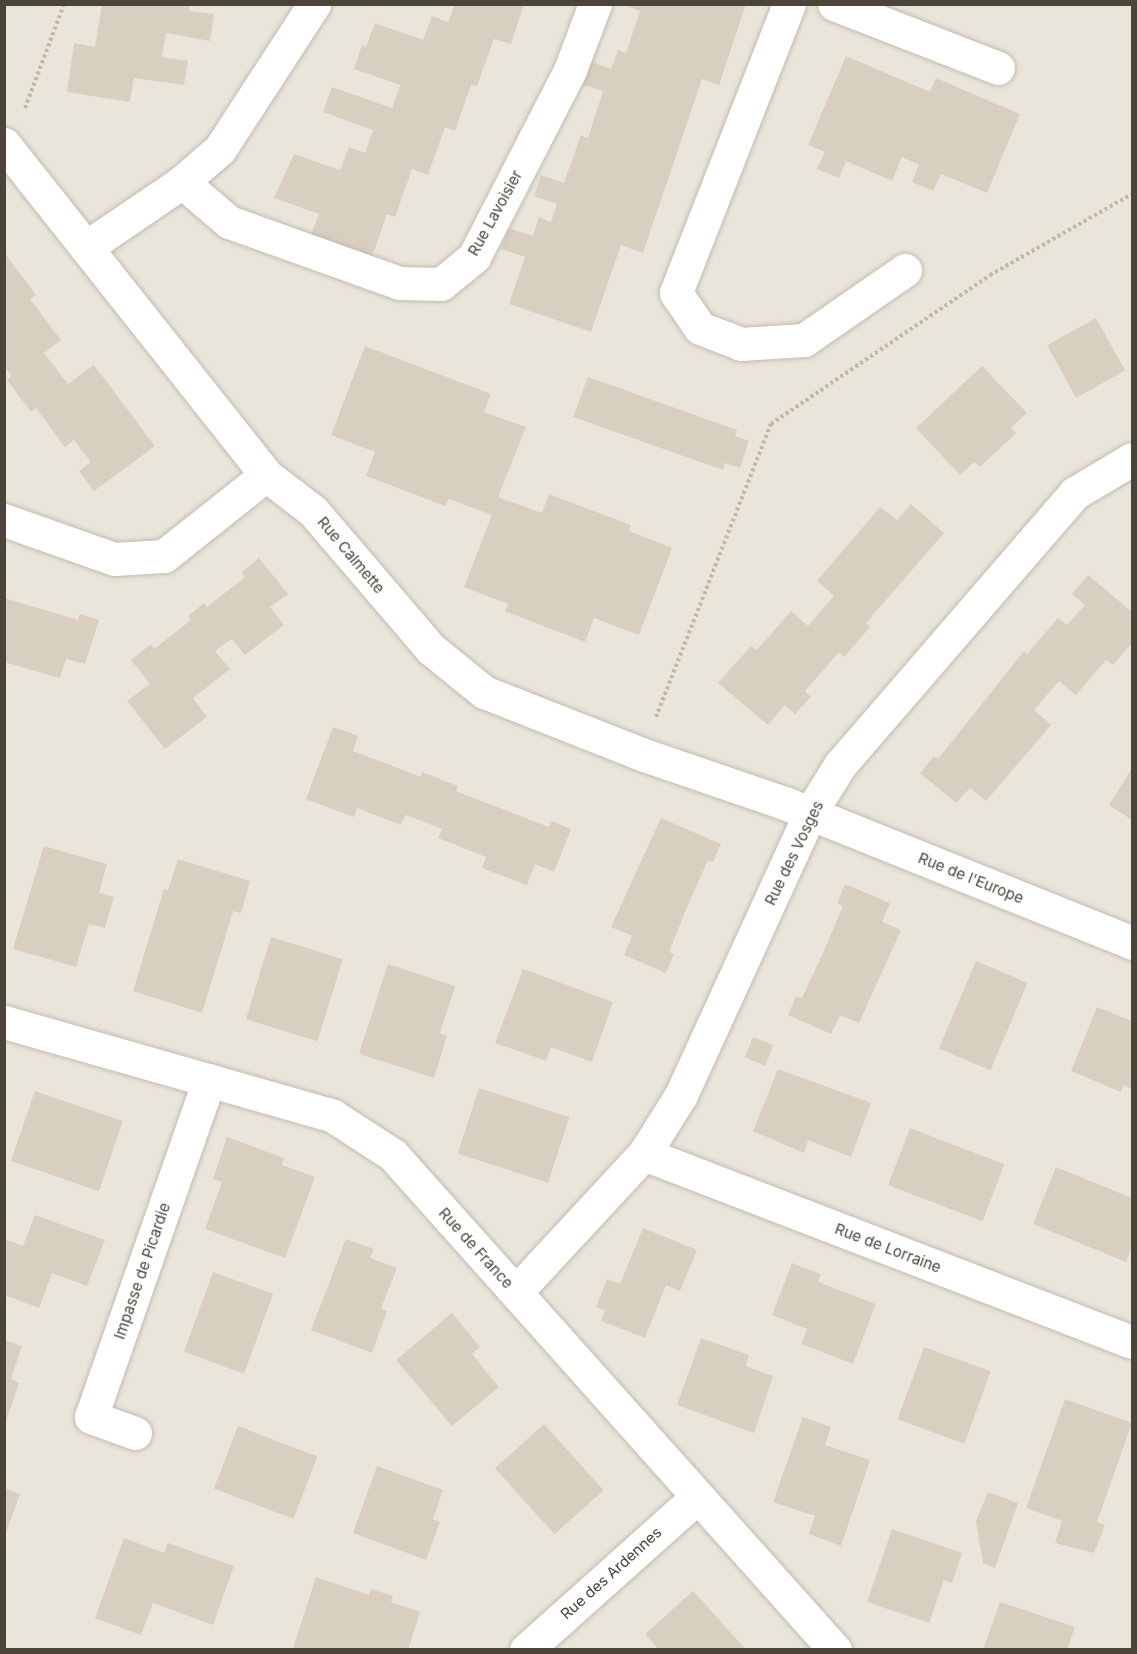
<!DOCTYPE html>
<style>
body{margin:0}
#map{position:relative;width:1137px;height:1654px;overflow:hidden;background:#f6f3ec;font-family:Inter,sans-serif}
div>[style]{position:absolute}
[style*='--x']{left:calc(var(--x)*1px);top:calc(var(--y)*1px);width:calc(var(--w)*1px);rotate:calc(var(--a)*1deg)}
.residential>*{inset:0;background:#eae5da;transform-origin:0 0}
.building>*{inset:0;background:#d8cfc1;transform-origin:0 0}
.path>*{height:4px;margin-top:-2px;transform-origin:0;background:repeating-linear-gradient(90deg,#c4b79f 0 3px,transparent 0 6px)}
.roads{filter:drop-shadow(0 0 2px #c2bbae) drop-shadow(0 0 2px #c2bbae)}
.minor>*{height:33px;margin:-16.5px;padding:0 16.5px;transform-origin:16.5px;border-radius:16.5px;background:#fff}
span{translate:-50% -50%;white-space:nowrap;text-align:center;line-height:1.15;-webkit-text-stroke:4.5px #fff;paint-order:stroke}
.street-label{font-size:15px;color:#4b4439}
.frame{position:absolute;inset:0;border:6px solid #4b4439;pointer-events:none}
</style>
<div id="map">
<div class="residential">
<i style="left:5px;top:5px;width:1127px;height:1644px"></i>
</div>
<div class="building">
<i style="clip-path:polygon(102px 4px,190px 4px,189px 11px,214px 14px,210px 41px,166px 33px,162px 57px,188px 61px,184px 85px,134px 78px,130px 102px,67px 92px,74px 43px,95px 47px)"></i>
<i style="clip-path:polygon(455px 4px,524px 4px,511px 44px,494px 39px,477px 86px,471px 85px,455px 131px,445px 127px,428px 175px,412px 169px,395px 217px,387px 214px,371px 260px,310px 238px,319px 214px,274px 198px,294px 154px,340px 170px,349px 147px,365px 153px,373px 130px,323px 112px,332px 87px,392px 108px,400px 85px,354px 69px,362px 45px,366px 47px,375px 23px,423px 40px,432px 16px,448px 22px)"></i>
<i style="clip-path:polygon(622px 4px,746px 4px,719px 85px,702px 79px,643px 253px,621px 245px,591px 332px,509px 304px,525px 257px,501px 249px,508px 228px,533px 236px,539px 217px,551px 222px,557px 204px,534px 196px,541px 175px,564px 183px,581px 135px,588px 138px,603px 91px,581px 84px,589px 61px,611px 69px,618px 50px,626px 53px,640px 11px)"></i>
<i style="clip-path:polygon(846px 56px,930px 92px,936px 78px,1020px 114px,987px 193px,941px 174px,933px 191px,923px 187px,912px 182px,919px 165px,902px 157px,892px 181px,846px 161px,839px 178px,817px 169px,825px 152px,808px 145px)"></i>
<i style="clip-path:polygon(6px 255px,36px 295px,30px 299px,61px 340px,44px 353px,68px 384px,94px 365px,155px 446px,94px 491px,79px 471px,91px 462px,74px 440px,65px 447px,36px 408px,31px 412px,7px 380px,12px 376px,4px 366px)"></i>
<i style="left:1096px;top:318px;width:60px;height:56px;rotate:61deg"></i>
<i style="clip-path:polygon(365px 346px,491px 394px,484px 412px,526px 427px,498px 497px,542px 513px,549px 494px,631px 525px,629px 531px,672px 548px,639px 635px,594px 618px,585px 642px,505px 611px,508px 604px,464px 587px,492px 515px,449px 499px,445px 506px,366px 476px,375px 452px,331px 435px)"></i>
<i style="clip-path:polygon(982px 366px,1027px 413px,1011px 428px,1016px 433px,980px 467px,974px 462px,960px 475px,916px 428px)"></i>
<i style="clip-path:polygon(588px 377px,737px 430px,735px 436px,749px 441px,740px 468px,725px 463px,723px 470px,573px 417px)"></i>
<i style="clip-path:polygon(911px 504px,944px 533px,866px 623px,870px 627px,844px 657px,839px 652px,805px 691px,811px 697px,795px 714px,785px 705px,768px 725px,718px 683px,751px 646px,757px 650px,791px 611px,808px 626px,834px 596px,817px 581px,880px 507px,897px 520px)"></i>
<i style="clip-path:polygon(259px 558px,288px 594px,270px 607px,284px 625px,245px 655px,232px 639px,215px 651px,230px 669px,193px 698px,207px 717px,165px 749px,127px 701px,150px 684px,131px 660px,151px 644px,154px 649px,191px 620px,188px 616px,204px 603px,207px 607px,245px 577px,242px 572px)"></i>
<i style="clip-path:polygon(1088px 575px,1132px 612px,1132px 643px,1113px 665px,1106px 660px,1076px 695px,1059px 681px,1034px 710px,1051px 725px,986px 801px,970px 788px,956px 803px,920px 773px,934px 756px,938px 759px,1024px 651px,1027px 654px,1058px 618px,1067px 625px,1085px 605px,1072px 594px)"></i>
<i style="clip-path:polygon(4px 598px,78px 620px,80px 614px,99px 620px,85px 664px,66px 659px,60px 678px,4px 662px)"></i>
<i style="clip-path:polygon(333px 727px,358px 736px,353px 751px,421px 777px,422px 772px,458px 786px,456px 791px,549px 827px,552px 821px,571px 829px,554px 872px,535px 864px,527px 885px,482px 868px,486px 857px,438px 838px,442px 829px,406px 815px,401px 825px,357px 808px,354px 817px,306px 799px)"></i>
<i style="clip-path:polygon(1132px 768px,1132px 820px,1109px 805px)"></i>
<i style="clip-path:polygon(661px 818px,721px 844px,713px 862px,708px 860px,687px 907px,669px 952px,674px 954px,666px 973px,624px 955px,632px 936px,611px 927px)"></i>
<i style="clip-path:polygon(44px 846px,107px 864px,99px 893px,114px 897px,105px 928px,89px 924px,76px 967px,13px 949px)"></i>
<i style="clip-path:polygon(178px 859px,250px 881px,241px 913px,233px 911px,202px 1013px,133px 991px,164px 889px,168px 890px)"></i>
<i style="clip-path:polygon(845px 884px,890px 903px,882px 922px,901px 930px,859px 1023px,840px 1015px,831px 1034px,788px 1015px,796px 996px,802px 998px,823px 953px,843px 906px,837px 903px)"></i>
<i style="left:271px;top:937px;width:75px;height:86px;rotate:17deg"></i>
<i style="left:976px;top:961px;width:56px;height:95px;rotate:23deg"></i>
<i style="clip-path:polygon(388px 964px,455px 986px,440px 1033px,447px 1036px,434px 1078px,359px 1054px)"></i>
<i style="clip-path:polygon(523px 969px,613px 1002px,592px 1062px,551px 1047px,546px 1061px,495px 1043px)"></i>
<i style="clip-path:polygon(1097px 1007px,1132px 1021px,1132px 1089px,1124px 1085px,1121px 1092px,1071px 1071px)"></i>
<i style="left:753px;top:1037px;width:22px;height:22px;rotate:22deg"></i>
<i style="clip-path:polygon(778px 1069px,871px 1103px,851px 1157px,808px 1140px,804px 1153px,753px 1131px)"></i>
<i style="left:479px;top:1088px;width:95px;height:69px;rotate:18deg"></i>
<i style="left:35px;top:1091px;width:93px;height:74px;rotate:19deg"></i>
<i style="left:910px;top:1128px;width:101px;height:61px;rotate:21deg"></i>
<i style="clip-path:polygon(227px 1137px,284px 1158px,282px 1165px,315px 1177px,285px 1258px,205px 1229px,222px 1182px,213px 1179px)"></i>
<i style="clip-path:polygon(1056px 1167px,1132px 1198px,1132px 1246px,1126px 1262px,1033px 1224px)"></i>
<i style="clip-path:polygon(35px 1215px,105px 1240px,87px 1286px,52px 1273px,39px 1308px,4px 1295px,4px 1239px,23px 1246px)"></i>
<i style="clip-path:polygon(643px 1228px,697px 1250px,680px 1291px,666px 1285px,645px 1338px,601px 1321px,605px 1310px,596px 1307px,607px 1279px,620px 1284px)"></i>
<i style="clip-path:polygon(346px 1239px,374px 1249px,370px 1258px,397px 1268px,381px 1308px,387px 1311px,372px 1353px,311px 1330px)"></i>
<i style="clip-path:polygon(792px 1263px,821px 1274px,818px 1282px,876px 1304px,853px 1364px,801px 1344px,807px 1329px,772px 1315px)"></i>
<i style="left:213px;top:1272px;width:64px;height:85px;rotate:20deg"></i>
<i style="clip-path:polygon(452px 1313px,480px 1347px,472px 1354px,499px 1387px,452px 1426px,396px 1360px)"></i>
<i style="clip-path:polygon(701px 1338px,749px 1355px,746px 1366px,773px 1376px,754px 1433px,677px 1405px)"></i>
<i style="clip-path:polygon(4px 1340px,22px 1346px,11px 1379px,19px 1383px,5px 1424px)"></i>
<i style="left:924px;top:1347px;width:71px;height:77px;rotate:20deg"></i>
<i style="clip-path:polygon(1065px 1399px,1132px 1423px,1097px 1522px,1105px 1525px,1094px 1553px,1055px 1543px,1062px 1521px,1026px 1508px)"></i>
<i style="clip-path:polygon(803px 1417px,831px 1427px,825px 1445px,870px 1460px,841px 1546px,809px 1534px,815px 1516px,773px 1502px)"></i>
<i style="left:544px;top:1424px;width:89px;height:66px;rotate:48deg"></i>
<i style="left:238px;top:1426px;width:85px;height:67px;rotate:21deg"></i>
<i style="clip-path:polygon(377px 1466px,443px 1490px,433px 1519px,440px 1522px,426px 1560px,353px 1533px)"></i>
<i style="clip-path:polygon(4px 1488px,20px 1494px,5px 1535px,4px 1535px)"></i>
<i style="clip-path:polygon(988px 1492px,1018px 1503px,995px 1568px,983px 1563px,976px 1521px)"></i>
<i style="clip-path:polygon(892px 1529px,962px 1553px,952px 1583px,944px 1580px,929px 1623px,867px 1602px)"></i>
<i style="clip-path:polygon(124px 1538px,164px 1553px,168px 1543px,234px 1566px,213px 1625px,153px 1603px,141px 1635px,95px 1618px)"></i>
<i style="clip-path:polygon(316px 1577px,369px 1595px,371px 1589px,393px 1596px,391px 1602px,420px 1612px,408px 1650px,293px 1648px)"></i>
<i style="clip-path:polygon(693px 1591px,723px 1624px,746px 1650px,659px 1650px,645px 1634px)"></i>
<i style="clip-path:polygon(1000px 1602px,1075px 1627px,1067px 1650px,983px 1650px)"></i>
</div>
<div class="path">
<i style="--x:25;--y:108;--w:111;--a:-69.4"></i>
<i style="--x:656;--y:717;--w:315;--a:-68.6"></i>
<i style="--x:771;--y:424;--w:265;--a:-34.2"></i>
<i style="--x:990;--y:275;--w:163;--a:-29.7"></i>
</div>
<div class="roads">
<div class="minor">
<i style="--x:789;--y:4;--w:310;--a:111.4"></i>
<i style="--x:676;--y:293;--w:42;--a:55.6"></i>
<i style="--x:700;--y:328;--w:44;--a:21.3"></i>
<i style="--x:741;--y:344;--w:63;--a:-3.6"></i>
<i style="--x:804;--y:340;--w:123;--a:-34.7"></i>
<i style="--x:834;--y:4;--w:176;--a:21.3"></i>
<i style="--x:4;--y:144;--w:422;--a:51.6"></i>
<i style="--x:266;--y:475;--w:59;--a:37.5"></i>
<i style="--x:313;--y:511;--w:182;--a:49.5"></i>
<i style="--x:431;--y:649;--w:68;--a:39.1"></i>
<i style="--x:484;--y:692;--w:169;--a:21.5"></i>
<i style="--x:641;--y:754;--w:154;--a:18.9"></i>
<i style="--x:787;--y:804;--w:372;--a:21.9"></i>
<i style="--x:182;--y:182;--w:62;--a:40.4"></i>
<i style="--x:229;--y:222;--w:181;--a:19.7"></i>
<i style="--x:399;--y:283;--w:42;--a:1.4"></i>
<i style="--x:441;--y:284;--w:43;--a:-39.3"></i>
<i style="--x:474;--y:257;--w:210;--a:-62.8"></i>
<i style="--x:570;--y:70;--w:71;--a:-69.3"></i>
<i style="--x:88;--y:246;--w:114;--a:-34.2"></i>
<i style="--x:182;--y:182;--w:50;--a:-41"></i>
<i style="--x:220;--y:149;--w:173;--a:-57"></i>
<i style="--x:4;--y:520;--w:117;--a:19.5"></i>
<i style="--x:114;--y:559;--w:50;--a:-3.4"></i>
<i style="--x:164;--y:556;--w:130;--a:-38.5"></i>
<i style="--x:4;--y:1022;--w:342;--a:15.9"></i>
<i style="--x:333;--y:1116;--w:72;--a:33"></i>
<i style="--x:393;--y:1155;--w:664;--a:48.24"></i>
<i style="--x:644;--y:1154;--w:523;--a:21.07"></i>
<i style="--x:516;--y:1292;--w:188;--a:-47.2"></i>
<i style="--x:644;--y:1154;--w:70;--a:-57.9"></i>
<i style="--x:681;--y:1095;--w:310;--a:-65.4"></i>
<i style="--x:810;--y:813;--w:57;--a:-58"></i>
<i style="--x:840;--y:765;--w:359;--a:-49.2"></i>
<i style="--x:1075;--y:493;--w:66;--a:-30.8"></i>
<i style="--x:135;--y:1433;--w:47;--a:-160"></i>
<i style="--x:91;--y:1417;--w:357;--a:-70.7"></i>
<i style="--x:526;--y:1650;--w:229;--a:-41.8"></i>
</div>
</div>
<div class="street-label">
<span style="left:495px;top:213px;rotate:-61deg">Rue Lavoisier</span>
<span style="left:351px;top:555px;rotate:50deg">Rue Calmette</span>
<span style="left:794px;top:853px;rotate:-64deg">Rue des Vosges</span>
<span style="left:971px;top:878px;rotate:22deg">Rue de l'Europe</span>
<span style="left:476px;top:1248px;rotate:48deg">Rue de France</span>
<span style="left:888px;top:1248px;rotate:21deg">Rue de Lorraine</span>
<span style="left:142px;top:1271px;rotate:-71deg">Impasse de Picardie</span>
<span style="left:611px;top:1573px;rotate:-42deg">Rue des Ardennes</span>
</div>
<div class="frame"></div>
</div>
